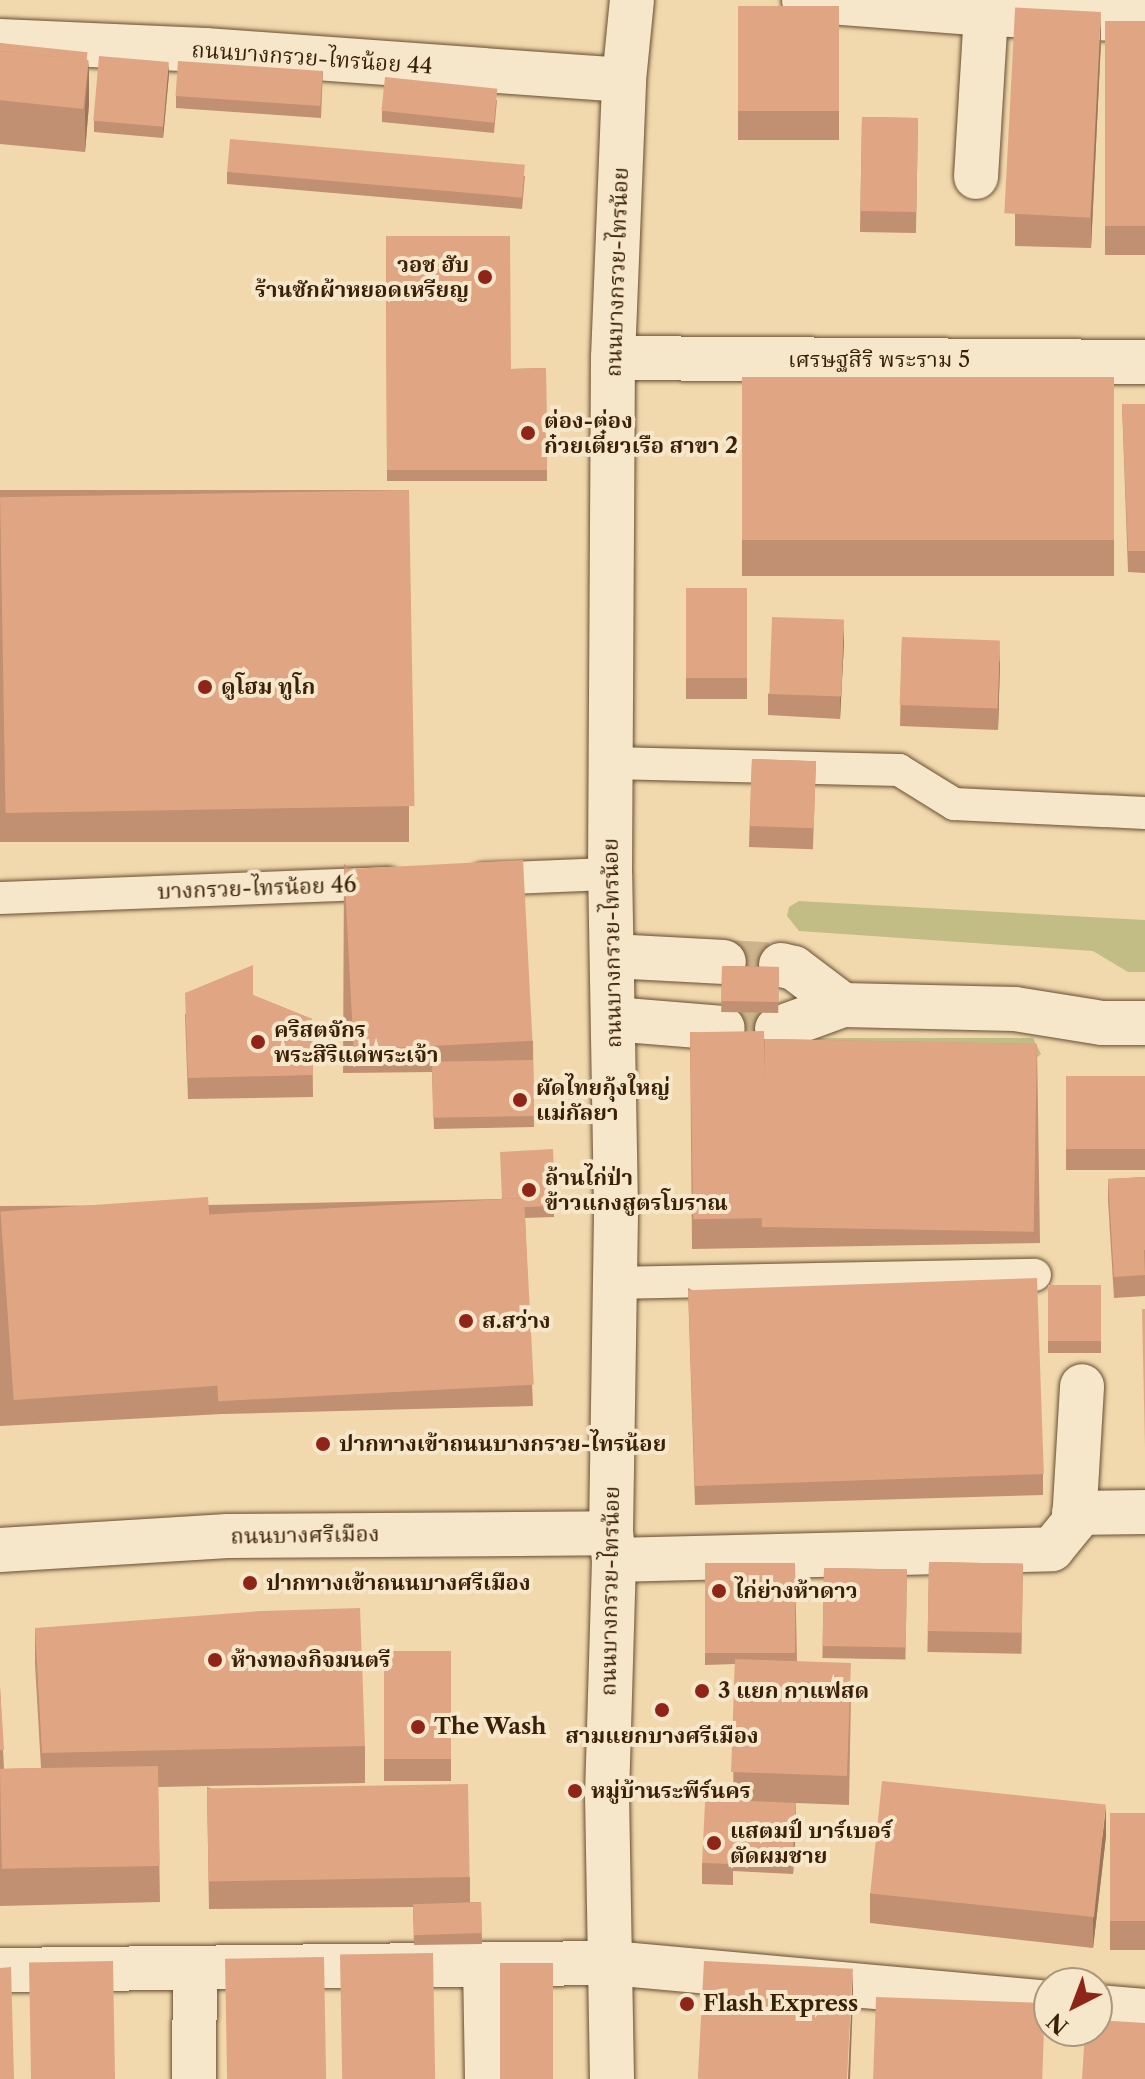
<!DOCTYPE html>
<meta charset="utf-8">
<style>
body{margin:0}
#map{position:relative;width:1145px;height:2079px;overflow:hidden;background:#f1d9ad;font-family:"Libre Caslon Text","Noto Serif Thai",serif}
div>[style]{position:absolute}
[style*='--x']{left:calc(var(--x)*1px);top:calc(var(--y)*1px);width:calc(var(--w)*1px);rotate:calc(var(--a)*1deg)}
.green>*{inset:0;background:#c1bd85}
.street-tunnel>*{height:44px;margin-top:-22px;transform-origin:0;background:repeating-linear-gradient(90deg,#cdb48c 0 44px,transparent 0 66px)}
.roads{filter:drop-shadow(0 0 2px #684e31) drop-shadow(0 0 2px #684e31)}
.lane>*{height:32px;margin:-16px;padding:0 16px;transform-origin:16px;border-radius:16px;background:#f6e6ca}
.street>*{height:44px;margin:-22px;padding:0 22px;transform-origin:22px;border-radius:22px;background:#f6e6ca}
.secondary>*{height:44px;margin:-22px;padding:0 22px;transform-origin:22px;border-radius:22px;background:#f6e6ca}
.wall>*{inset:0;background:#c18f71;transform-origin:0 0}
.shaded-wall>*{inset:0;background:#9d745c}
.building>*{inset:0;background:#e0a683;transform-origin:0 0}
.dots>*{width:22px;height:22px;translate:-50% -50%;box-sizing:border-box;border:4px solid #f6e6ca;border-radius:50%}
span{translate:-50% -50%;white-space:nowrap;text-align:center;line-height:1.15;-webkit-text-stroke:8px #f6e6ca;paint-order:stroke}
.street-label{font-size:22px;color:#3b2008}
.poi-label{font-size:22px;color:#3b2008;font-weight:700}
.right{translate:-100% -50%;text-align:right}
.left{translate:0 -50%;text-align:left}
.north{position:absolute;left:1033px;top:1967px;width:80px;height:80px;box-sizing:border-box;background:#f6e6ca;border:2px solid #ab977c;border-radius:50%;rotate:222deg;font-size:22px;font-weight:700;line-height:32px;text-align:center;color:#3b2008}
.north::after{content:'';display:block;margin:auto;width:28px;height:36px;background:#8f2418;clip-path:polygon(50% 0,100% 100%,50% 72%,0 100%)}
</style>
<div id="map">
<div class="green">
<i style="clip-path:polygon(799px 901px,1145px 920px,1145px 972px,1128px 972px,1093px 951px,799px 931px,787px 916px,789px 907px)"></i>
<i style="clip-path:polygon(804px 1038px,1033px 1038px,1041px 1054px,1035px 1059px,801px 1041px)"></i>
</div>
<div class="street-tunnel">
<i style="--x:724;--y:962;--w:57;--a:3"></i>
<i style="--x:723;--y:1028;--w:54;--a:1.1"></i>
</div>
<div class="roads">
<div class="lane">
<i style="--x:611;--y:763;--w:288;--a:1.4"></i>
<i style="--x:899;--y:770;--w:65;--a:31.7"></i>
<i style="--x:954;--y:804;--w:191;--a:2.7"></i>
<i style="--x:483;--y:879;--w:127;--a:-2.3"></i>
<i style="--x:0;--y:898;--w:388;--a:-2.2"></i>
<i style="--x:614;--y:1283;--w:421;--a:-1.1"></i>
</div>
<div class="street">
<i style="--x:804;--y:0;--w:183;--a:4.4"></i>
<i style="--x:986;--y:14;--w:159;--a:2.2"></i>
<i style="--x:0;--y:41;--w:205;--a:2.5"></i>
<i style="--x:205;--y:50;--w:420;--a:4.1"></i>
<i style="--x:976;--y:177;--w:163;--a:-86.5"></i>
<i style="--x:613;--y:358;--w:532;--a:0.43"></i>
<i style="--x:612;--y:956;--w:112;--a:3.1"></i>
<i style="--x:781;--y:965;--w:13;--a:13"></i>
<i style="--x:794;--y:968;--w:61;--a:37.1"></i>
<i style="--x:613;--y:1019;--w:110;--a:4.7"></i>
<i style="--x:777;--y:1029;--w:70;--a:-20"></i>
<i style="--x:843;--y:1005;--w:172;--a:1.3"></i>
<i style="--x:1015;--y:1009;--w:88;--a:9.1"></i>
<i style="--x:1102;--y:1023;--w:43;--a:0"></i>
<i style="--x:1074;--y:1513;--w:71;--a:-0.8"></i>
<i style="--x:614;--y:1560;--w:438;--a:-1.4"></i>
<i style="--x:1052;--y:1549;--w:35;--a:-51"></i>
<i style="--x:1074;--y:1522;--w:136;--a:-86.6"></i>
<i style="--x:485;--y:1964;--w:115;--a:89"></i>
<i style="--x:0;--y:1970;--w:611;--a:-0.66"></i>
<i style="--x:611;--y:1963;--w:440;--a:5.2"></i>
<i style="--x:1097;--y:2007;--w:48;--a:4.8"></i>
<i style="--x:194;--y:2079;--w:111;--a:-89.5"></i>
</div>
<div class="secondary">
<i style="--x:0;--y:1550;--w:228;--a:-3.5"></i>
<i style="--x:228;--y:1536;--w:383;--a:-0.4"></i>
<i style="--x:612;--y:2079;--w:283;--a:-91"></i>
<i style="--x:607;--y:1796;--w:236;--a:-88.3"></i>
<i style="--x:614;--y:1560;--w:27;--a:-96"></i>
<i style="--x:611;--y:1533;--w:324;--a:-89.1"></i>
<i style="--x:616;--y:1209;--w:335;--a:-91"></i>
<i style="--x:610;--y:874;--w:516;--a:-89.67"></i>
<i style="--x:613;--y:358;--w:278;--a:-87.7"></i>
<i style="--x:624;--y:80;--w:80;--a:-84.3"></i>
</div>
</div>
<div class="wall">
<i style="left:738px;top:6px;width:101px;height:134px"></i>
<i style="clip-path:polygon(1015px 14px,1101px 41px,1091px 248px,1015px 246px)"></i>
<i style="left:1145px;top:21px;width:234px;height:40px;rotate:90deg"></i>
<i style="clip-path:polygon(0 43px,88px 60px,89px 104px,85px 152px,0 144px)"></i>
<i style="clip-path:polygon(323px 71px,321px 118px,176px 108px,176px 96px)"></i>
<i style="clip-path:polygon(169px 74px,163px 138px,94px 132px,94px 121px)"></i>
<i style="clip-path:polygon(497px 100px,494px 133px,382px 122px,382px 111px)"></i>
<i style="left:862px;top:117px;width:56px;height:115px;rotate:1deg"></i>
<i style="clip-path:polygon(227px 172px,525px 176px,522px 209px,227px 184px)"></i>
<i style="clip-path:polygon(386px 236px,511px 369px,546px 368px,547px 481px,387px 481px)"></i>
<i style="left:742px;top:377px;width:372px;height:199px"></i>
<i style="clip-path:polygon(1122px 404px,1145px 404px,1145px 573px,1128px 572px)"></i>
<i style="left:409px;top:490px;width:352px;height:409px;rotate:90deg"></i>
<i style="left:686px;top:588px;width:61px;height:111px"></i>
<i style="clip-path:polygon(902px 637px,1000px 662px,998px 730px,900px 726px)"></i>
<i style="clip-path:polygon(844px 642px,840px 719px,768px 715px,768px 694px)"></i>
<i style="left:752px;top:759px;width:64px;height:88px;rotate:2deg"></i>
<i style="clip-path:polygon(344px 864px,533px 1041px,534px 1127px,434px 1129px,432px 1072px,343px 1073px)"></i>
<i style="left:722px;top:966px;width:57px;height:46px;rotate:1deg"></i>
<i style="clip-path:polygon(253px 995px,312px 1019px,313px 1097px,188px 1099px,185px 1014px)"></i>
<i style="clip-path:polygon(690px 1032px,765px 1039px,1037px 1044px,1040px 1243px,692px 1249px)"></i>
<i style="left:1145px;top:1076px;width:94px;height:79px;rotate:90deg"></i>
<i style="clip-path:polygon(553px 1149px,554px 1217px,525px 1218px,533px 1406px,222px 1414px,0 1426px,0 1206px,208px 1205px,501px 1199px)"></i>
<i style="clip-path:polygon(1145px 1177px,1145px 1296px,1114px 1298px,1108px 1200px,1108px 1179px)"></i>
<i style="left:1048px;top:1285px;width:53px;height:68px"></i>
<i style="clip-path:polygon(688px 1288px,1043px 1474px,1043px 1495px,695px 1505px)"></i>
<i style="left:929px;top:1562px;width:94px;height:90px;rotate:1deg"></i>
<i style="clip-path:polygon(705px 1563px,795px 1563px,797px 1661px,851px 1693px,849px 1805px,796px 1803px,793px 1874px,733px 1871px,733px 1885px,702px 1884px,702px 1863px,729px 1800px,733px 1800px,735px 1664px,705px 1665px)"></i>
<i style="left:824px;top:1568px;width:83px;height:90px;rotate:1deg"></i>
<i style="clip-path:polygon(35px 1628px,365px 1746px,365px 1783px,158px 1787px,160px 1902px,0 1906px,0 1687px,4px 1769px,41px 1768px,35px 1664px)"></i>
<i style="left:384px;top:1651px;width:67px;height:130px"></i>
<i style="clip-path:polygon(207px 1787px,470px 1877px,470px 1902px,481px 1902px,482px 1944px,414px 1945px,413px 1907px,209px 1909px)"></i>
<i style="left:1110px;top:1813px;width:35px;height:137px"></i>
<i style="clip-path:polygon(1106px 1836px,1093px 1948px,870px 1923px,870px 1893px)"></i>
</div>
<div class="shaded-wall">
<i style="clip-path:polygon(1101px 12px,1101px 41px,1091px 248px,1091px 218px)"></i>
<i style="clip-path:polygon(89px 60px,89px 104px,85px 152px,85px 108px)"></i>
<i style="clip-path:polygon(169px 62px,169px 74px,163px 138px,163px 127px)"></i>
<i style="clip-path:polygon(844px 620px,844px 642px,840px 719px,840px 697px)"></i>
<i style="clip-path:polygon(1000px 640px,1000px 662px,998px 730px,998px 709px)"></i>
<i style="clip-path:polygon(796px 1803px,796px 1824px,793px 1874px,793px 1853px)"></i>
<i style="clip-path:polygon(1106px 1806px,1106px 1836px,1093px 1948px,1093px 1918px)"></i>
<i style="clip-path:polygon(853px 1968px,853px 1997px,850px 2079px,848px 2079px)"></i>
</div>
<div class="building">
<i style="left:738px;top:6px;width:101px;height:105px"></i>
<i style="left:1101px;top:12px;width:206px;height:86px;rotate:93deg"></i>
<i style="left:1145px;top:21px;width:205px;height:40px;rotate:90deg"></i>
<i style="left:0;top:43px;width:88px;height:8px;rotate:6deg"></i>
<i style="left:0;top:51px;width:89px;height:49px;rotate:6deg"></i>
<i style="left:99px;top:56px;width:70px;height:65px;rotate:5deg"></i>
<i style="left:178px;top:61px;width:145px;height:35px;rotate:4deg"></i>
<i style="left:385px;top:77px;width:113px;height:34px;rotate:6deg"></i>
<i style="left:862px;top:117px;width:56px;height:94px;rotate:1deg"></i>
<i style="left:230px;top:139px;width:296px;height:33px;rotate:5deg"></i>
<i style="clip-path:polygon(386px 236px,510px 236px,511px 369px,546px 368px,547px 470px,387px 470px)"></i>
<i style="left:742px;top:377px;width:372px;height:163px"></i>
<i style="clip-path:polygon(1122px 404px,1145px 404px,1145px 551px,1128px 551px)"></i>
<i style="left:409px;top:490px;width:316px;height:409px;rotate:89deg"></i>
<i style="left:686px;top:588px;width:61px;height:90px"></i>
<i style="left:772px;top:617px;width:72px;height:77px;rotate:2deg"></i>
<i style="left:902px;top:637px;width:98px;height:68px;rotate:2deg"></i>
<i style="left:752px;top:759px;width:64px;height:67px;rotate:2deg"></i>
<i style="left:523px;top:860px;width:181px;height:179px;rotate:87deg"></i>
<i style="clip-path:polygon(253px 965px,253px 995px,312px 1019px,313px 1075px,188px 1078px,185px 993px)"></i>
<i style="left:722px;top:966px;width:57px;height:35px;rotate:1deg"></i>
<i style="left:764px;top:1031px;width:187px;height:74px;rotate:89deg"></i>
<i style="left:765px;top:1039px;width:272px;height:188px;rotate:1deg"></i>
<i style="left:533px;top:1060px;width:56px;height:101px;rotate:89deg"></i>
<i style="left:1145px;top:1076px;width:73px;height:79px;rotate:90deg"></i>
<i style="clip-path:polygon(553px 1149px,554px 1206px,524px 1207px,524px 1198px,502px 1199px,500px 1152px)"></i>
<i style="clip-path:polygon(1145px 1177px,1145px 1250px,1144px 1250px,1145px 1275px,1114px 1277px,1108px 1179px)"></i>
<i style="left:208px;top:1197px;width:189px;height:208px;rotate:86deg"></i>
<i style="left:524px;top:1198px;width:187px;height:316px;rotate:87deg"></i>
<i style="left:1037px;top:1278px;width:196px;height:349px;rotate:88deg"></i>
<i style="left:1048px;top:1285px;width:53px;height:56px"></i>
<i style="clip-path:polygon(1142px 1309px,1145px 1309px,1145px 1448px)"></i>
<i style="left:929px;top:1562px;width:94px;height:69px;rotate:1deg"></i>
<i style="left:705px;top:1563px;width:90px;height:90px"></i>
<i style="left:824px;top:1568px;width:83px;height:78px;rotate:1deg"></i>
<i style="clip-path:polygon(360px 1608px,365px 1746px,42px 1753px,35px 1628px,262px 1611px)"></i>
<i style="left:384px;top:1651px;width:67px;height:108px"></i>
<i style="left:735px;top:1659px;width:116px;height:113px;rotate:2deg"></i>
<i style="clip-path:polygon(0 1687px,4px 1750px,0 1750px)"></i>
<i style="left:158px;top:1766px;width:100px;height:158px;rotate:89deg"></i>
<i style="left:882px;top:1781px;width:225px;height:113px;rotate:6deg"></i>
<i style="clip-path:polygon(706px 1783px,729px 1784px,728px 1800px,796px 1803px,793px 1853px,733px 1850px,733px 1864px,702px 1863px)"></i>
<i style="left:468px;top:1784px;width:93px;height:261px;rotate:89deg"></i>
<i style="left:1110px;top:1813px;width:35px;height:108px"></i>
<i style="left:481px;top:1902px;width:31px;height:68px;rotate:88deg"></i>
<i style="left:433px;top:1953px;width:126px;height:93px;rotate:89deg"></i>
<i style="left:324px;top:1957px;width:122px;height:99px;rotate:89deg"></i>
<i style="left:113px;top:1961px;width:118px;height:84px;rotate:89deg"></i>
<i style="left:704px;top:1961px;width:149px;height:118px;rotate:3deg"></i>
<i style="left:500px;top:1963px;width:53px;height:116px"></i>
<i style="clip-path:polygon(11px 1967px,14px 2079px,0 2079px,0 1968px)"></i>
<i style="left:876px;top:1997px;width:169px;height:82px;rotate:2deg"></i>
<i style="clip-path:polygon(1097px 2020px,1145px 2023px,1145px 2079px,1082px 2079px,1085px 2031px,1097px 2031px)"></i>
</div>
<div class="dots">
<i style="left:485px;top:277px;background:#8f2418"></i>
<i style="left:528px;top:433px;background:#8f2418"></i>
<i style="left:205px;top:687px;background:#8f2418"></i>
<i style="left:258px;top:1042px;background:#8f2418"></i>
<i style="left:520px;top:1100px;background:#8f2418"></i>
<i style="left:529px;top:1190px;background:#8f2418"></i>
<i style="left:466px;top:1321px;background:#8f2418"></i>
<i style="left:323px;top:1444px;background:#8f2418"></i>
<i style="left:250px;top:1583px;background:#8f2418"></i>
<i style="left:719px;top:1591px;background:#8f2418"></i>
<i style="left:215px;top:1660px;background:#8f2418"></i>
<i style="left:702px;top:1691px;background:#8f2418"></i>
<i style="left:662px;top:1710px;background:#8f2418"></i>
<i style="left:418px;top:1727px;background:#8f2418"></i>
<i style="left:575px;top:1791px;background:#8f2418"></i>
<i style="left:714px;top:1843px;background:#8f2418"></i>
<i style="left:687px;top:2004px;background:#8f2418"></i>
</div>
<div class="street-label">
<span style="left:312px;top:58px;rotate:4deg">ถนนบางกรวย-ไทรน้อย 44</span>
<span style="left:617px;top:272px;rotate:-88deg">ถนนบางกรวย-ไทรน้อย</span>
<span style="left:879px;top:360px">เศรษฐสิริ พระราม 5</span>
<span style="left:257px;top:888px;rotate:-2deg">บางกรวย-ไทรน้อย 46</span>
<span style="left:612px;top:943px;rotate:-91deg">ถนนบางกรวย-ไทรน้อย</span>
<span style="left:305px;top:1535px;rotate:-1deg">ถนนบางศรีเมือง</span>
<span style="left:610px;top:1591px;rotate:-89deg">ถนนบางกรวย-ไทรน้อย</span>
</div>
<div class="poi-label">
<span class="right" style="left:469px;top:277px">วอช ฮับ<br>ร้านซักผ้าหยอดเหรียญ</span>
<span class="left" style="left:544px;top:433px">ต่อง-ต่อง<br>ก๋วยเตี๋ยวเรือ สาขา 2</span>
<span class="left" style="left:221px;top:687px">ดูโฮม ทูโก</span>
<span class="left" style="left:274px;top:1042px">คริสตจักร<br>พระสิริแด่พระเจ้า</span>
<span class="left" style="left:536px;top:1100px">ผัดไทยกุ้งใหญ่<br>แม่กัลยา</span>
<span class="left" style="left:545px;top:1190px">ล้านไก่ป่า<br>ข้าวแกงสูตรโบราณ</span>
<span class="left" style="left:482px;top:1321px">ส.สว่าง</span>
<span class="left" style="left:339px;top:1444px">ปากทางเข้าถนนบางกรวย-ไทรน้อย</span>
<span class="left" style="left:266px;top:1583px">ปากทางเข้าถนนบางศรีเมือง</span>
<span class="left" style="left:735px;top:1591px">ไก่ย่างห้าดาว</span>
<span class="left" style="left:231px;top:1660px">ห้างทองกิจมนตรี</span>
<span class="left" style="left:718px;top:1691px">3 แยก กาแฟสด</span>
<span class="left" style="left:434px;top:1727px">The Wash</span>
<span style="left:662px;top:1736px">สามแยกบางศรีเมือง</span>
<span class="left" style="left:591px;top:1791px">หมู่บ้านระพีร์นคร</span>
<span class="left" style="left:730px;top:1843px">แสตมป์ บาร์เบอร์<br>ตัดผมชาย</span>
<span class="left" style="left:703px;top:2004px">Flash Express</span>
</div>
<div class="north">N</div>
</div>
